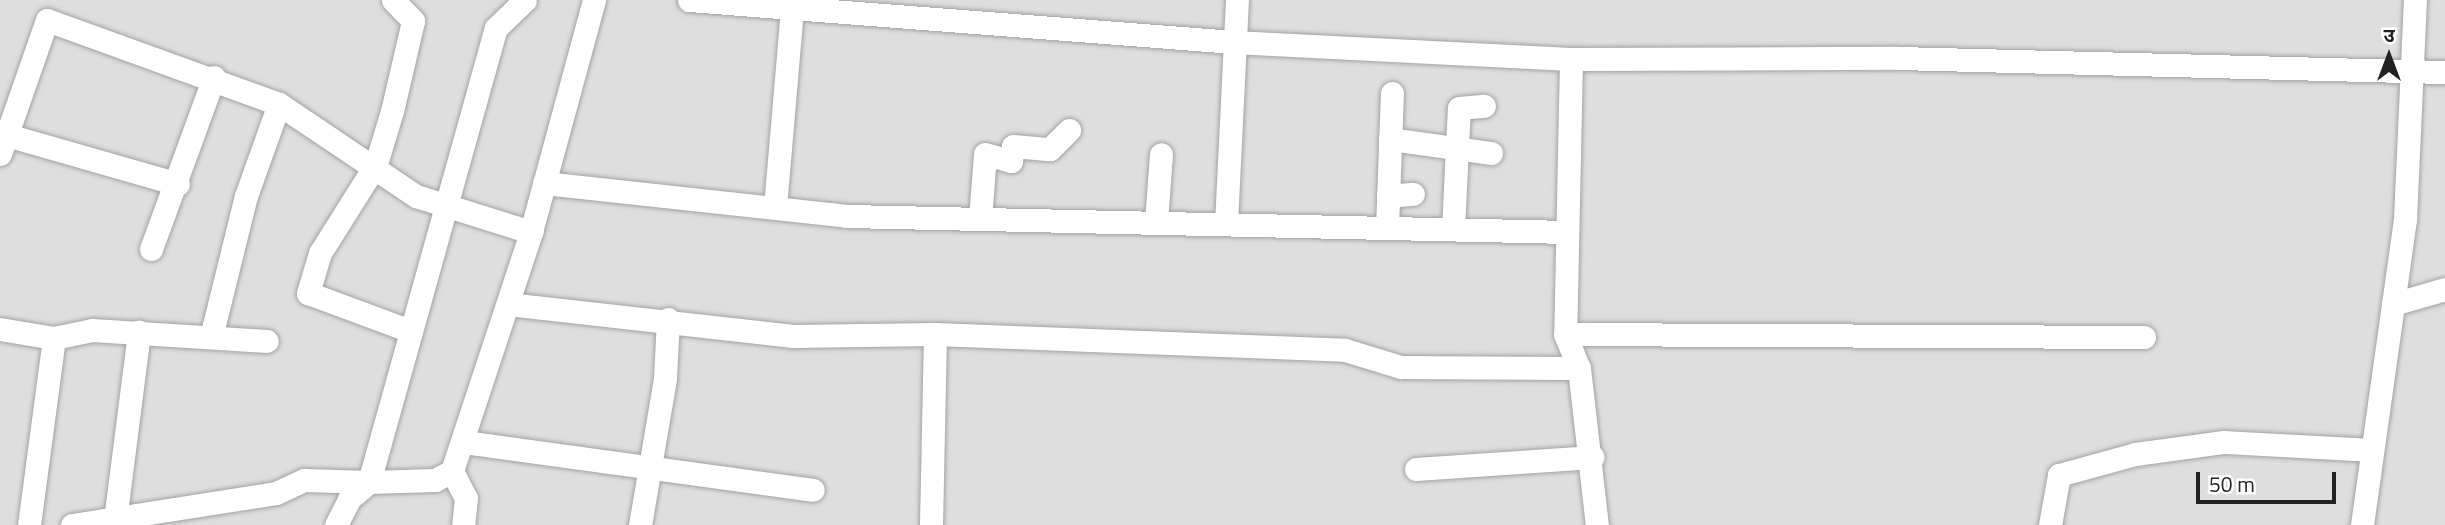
<!DOCTYPE html>
<meta charset="utf-8">
<style>
body{margin:0}
#map{position:relative;width:2445px;height:525px;overflow:hidden;background:#f1ede8;font-family:"Titillium Web","Noto Sans Devanagari",sans-serif}
div>[style]{position:absolute}
[style*='--x']{left:calc(var(--x)*1px);top:calc(var(--y)*1px);width:calc(var(--w)*1px);rotate:calc(var(--a)*1deg)}
.residential>*{inset:0;background:#dfdede;transform-origin:0 0}
.roads{filter:drop-shadow(0 0 2px #a2a2a2) drop-shadow(0 0 2px #a2a2a2)}
.minor>*{height:23px;margin:-11.5px;padding:0 11.5px;transform-origin:11.5px;border-radius:11.5px;background:#fff}
span{translate:-50% -50%;white-space:nowrap;text-align:center;line-height:1.15;-webkit-text-stroke:5px #fff;paint-order:stroke}
.north{position:absolute;left:2354px;top:21px;width:70px;height:70px;-webkit-text-stroke:5px #fff;paint-order:stroke;rotate:0deg;font-size:19px;font-weight:700;line-height:28px;text-align:center;color:#212121}
.north::after{content:'';display:block;margin:auto;width:24px;height:32px;background:#212121;clip-path:polygon(50% 0,100% 100%,50% 72%,0 100%)}
.scale{position:absolute;left:2196px;top:472px;width:140px;height:32px;box-sizing:border-box;border:4px solid #212121;border-top:0;padding-left:9px;font-size:21px;line-height:24px;white-space:nowrap;color:#212121;-webkit-text-stroke:5px #fff;paint-order:stroke}
</style>
<div id="map">
<div class="residential">
<i style="left:0;top:0;width:2445px;height:525px"></i>
</div>
<div class="roads">
<div class="minor">
<i style="--x:393;--y:0;--w:29;--a:46"></i>
<i style="--x:413;--y:21;--w:92;--a:103.1"></i>
<i style="--x:392;--y:111;--w:55;--a:106.8"></i>
<i style="--x:376;--y:164;--w:105;--a:122.2"></i>
<i style="--x:320;--y:253;--w:42;--a:106.7"></i>
<i style="--x:308;--y:293;--w:110;--a:20.3"></i>
<i style="--x:689;--y:0;--w:546;--a:4.41"></i>
<i style="--x:1233;--y:42;--w:338;--a:2.9"></i>
<i style="--x:1571;--y:59;--w:327;--a:-0.2"></i>
<i style="--x:1898;--y:58;--w:547;--a:1.47"></i>
<i style="--x:1571;--y:59;--w:275;--a:91.2"></i>
<i style="--x:1565;--y:334;--w:37;--a:68"></i>
<i style="--x:1579;--y:368;--w:158;--a:83.5"></i>
<i style="--x:0;--y:133;--w:185;--a:16"></i>
<i style="--x:1390;--y:139;--w:102;--a:7.9"></i>
<i style="--x:0;--y:154;--w:142;--a:-70.7"></i>
<i style="--x:47;--y:20;--w:247;--a:19.9"></i>
<i style="--x:279;--y:104;--w:165;--a:33.9"></i>
<i style="--x:416;--y:196;--w:121;--a:17.4"></i>
<i style="--x:544;--y:183;--w:305;--a:6.2"></i>
<i style="--x:847;--y:216;--w:719;--a:1.27"></i>
<i style="--x:1388;--y:196;--w:25;--a:-5"></i>
<i style="--x:775;--y:207;--w:199;--a:-85.1"></i>
<i style="--x:980;--y:219;--w:65;--a:-85.6"></i>
<i style="--x:985;--y:154;--w:27;--a:15"></i>
<i style="--x:1011;--y:161;--w:15;--a:-82"></i>
<i style="--x:1013;--y:146;--w:37;--a:5"></i>
<i style="--x:1050;--y:149;--w:27;--a:-45"></i>
<i style="--x:1156;--y:222;--w:68;--a:-85.8"></i>
<i style="--x:1226;--y:224;--w:224;--a:-87.2"></i>
<i style="--x:1387;--y:228;--w:135;--a:-87.9"></i>
<i style="--x:1453;--y:229;--w:121;--a:-87.2"></i>
<i style="--x:1459;--y:108;--w:25;--a:-5"></i>
<i style="--x:151;--y:249;--w:183;--a:-69.9"></i>
<i style="--x:508;--y:304;--w:287;--a:6.4"></i>
<i style="--x:793;--y:336;--w:142;--a:-0.8"></i>
<i style="--x:935;--y:334;--w:410;--a:2.2"></i>
<i style="--x:1345;--y:350;--w:59;--a:16.9"></i>
<i style="--x:1401;--y:367;--w:178;--a:0.3"></i>
<i style="--x:2393;--y:304;--w:54;--a:-16.1"></i>
<i style="--x:0;--y:329;--w:55;--a:9.5"></i>
<i style="--x:54;--y:338;--w:39;--a:-12"></i>
<i style="--x:92;--y:330;--w:175;--a:3.6"></i>
<i style="--x:1565;--y:334;--w:579;--a:0.3"></i>
<i style="--x:211;--y:337;--w:145;--a:-76.1"></i>
<i style="--x:246;--y:196;--w:98;--a:-70.3"></i>
<i style="--x:464;--y:442;--w:352;--a:7.8"></i>
<i style="--x:1416;--y:469;--w:177;--a:-3.9"></i>
<i style="--x:452;--y:471;--w:30;--a:63"></i>
<i style="--x:466;--y:498;--w:27;--a:96"></i>
<i style="--x:115;--y:520;--w:190;--a:-82.7"></i>
<i style="--x:29;--y:525;--w:189;--a:-82.4"></i>
<i style="--x:72;--y:525;--w:206;--a:-8.9"></i>
<i style="--x:276;--y:493;--w:31;--a:-25"></i>
<i style="--x:304;--y:480;--w:65;--a:1.8"></i>
<i style="--x:369;--y:482;--w:471;--a:-74.4"></i>
<i style="--x:496;--y:28;--w:40;--a:-44"></i>
<i style="--x:336;--y:525;--w:29;--a:-63"></i>
<i style="--x:349;--y:499;--w:26;--a:-40"></i>
<i style="--x:369;--y:482;--w:66;--a:-1.7"></i>
<i style="--x:435;--y:480;--w:19;--a:-28"></i>
<i style="--x:452;--y:471;--w:252;--a:-71.7"></i>
<i style="--x:531;--y:232;--w:240;--a:-74.8"></i>
<i style="--x:640;--y:525;--w:149;--a:-80.3"></i>
<i style="--x:665;--y:378;--w:59;--a:-87.1"></i>
<i style="--x:931;--y:525;--w:191;--a:-88.8"></i>
<i style="--x:2050;--y:525;--w:51;--a:-79.8"></i>
<i style="--x:2059;--y:475;--w:79;--a:-15.4"></i>
<i style="--x:2135;--y:454;--w:90;--a:-7.7"></i>
<i style="--x:2224;--y:442;--w:147;--a:3.1"></i>
<i style="--x:2362;--y:525;--w:309;--a:-82"></i>
<i style="--x:2405;--y:219;--w:219;--a:-87.4"></i>
</div>
</div>
<div class="north">उ</div>
<div class="scale">50 m</div>
</div>
